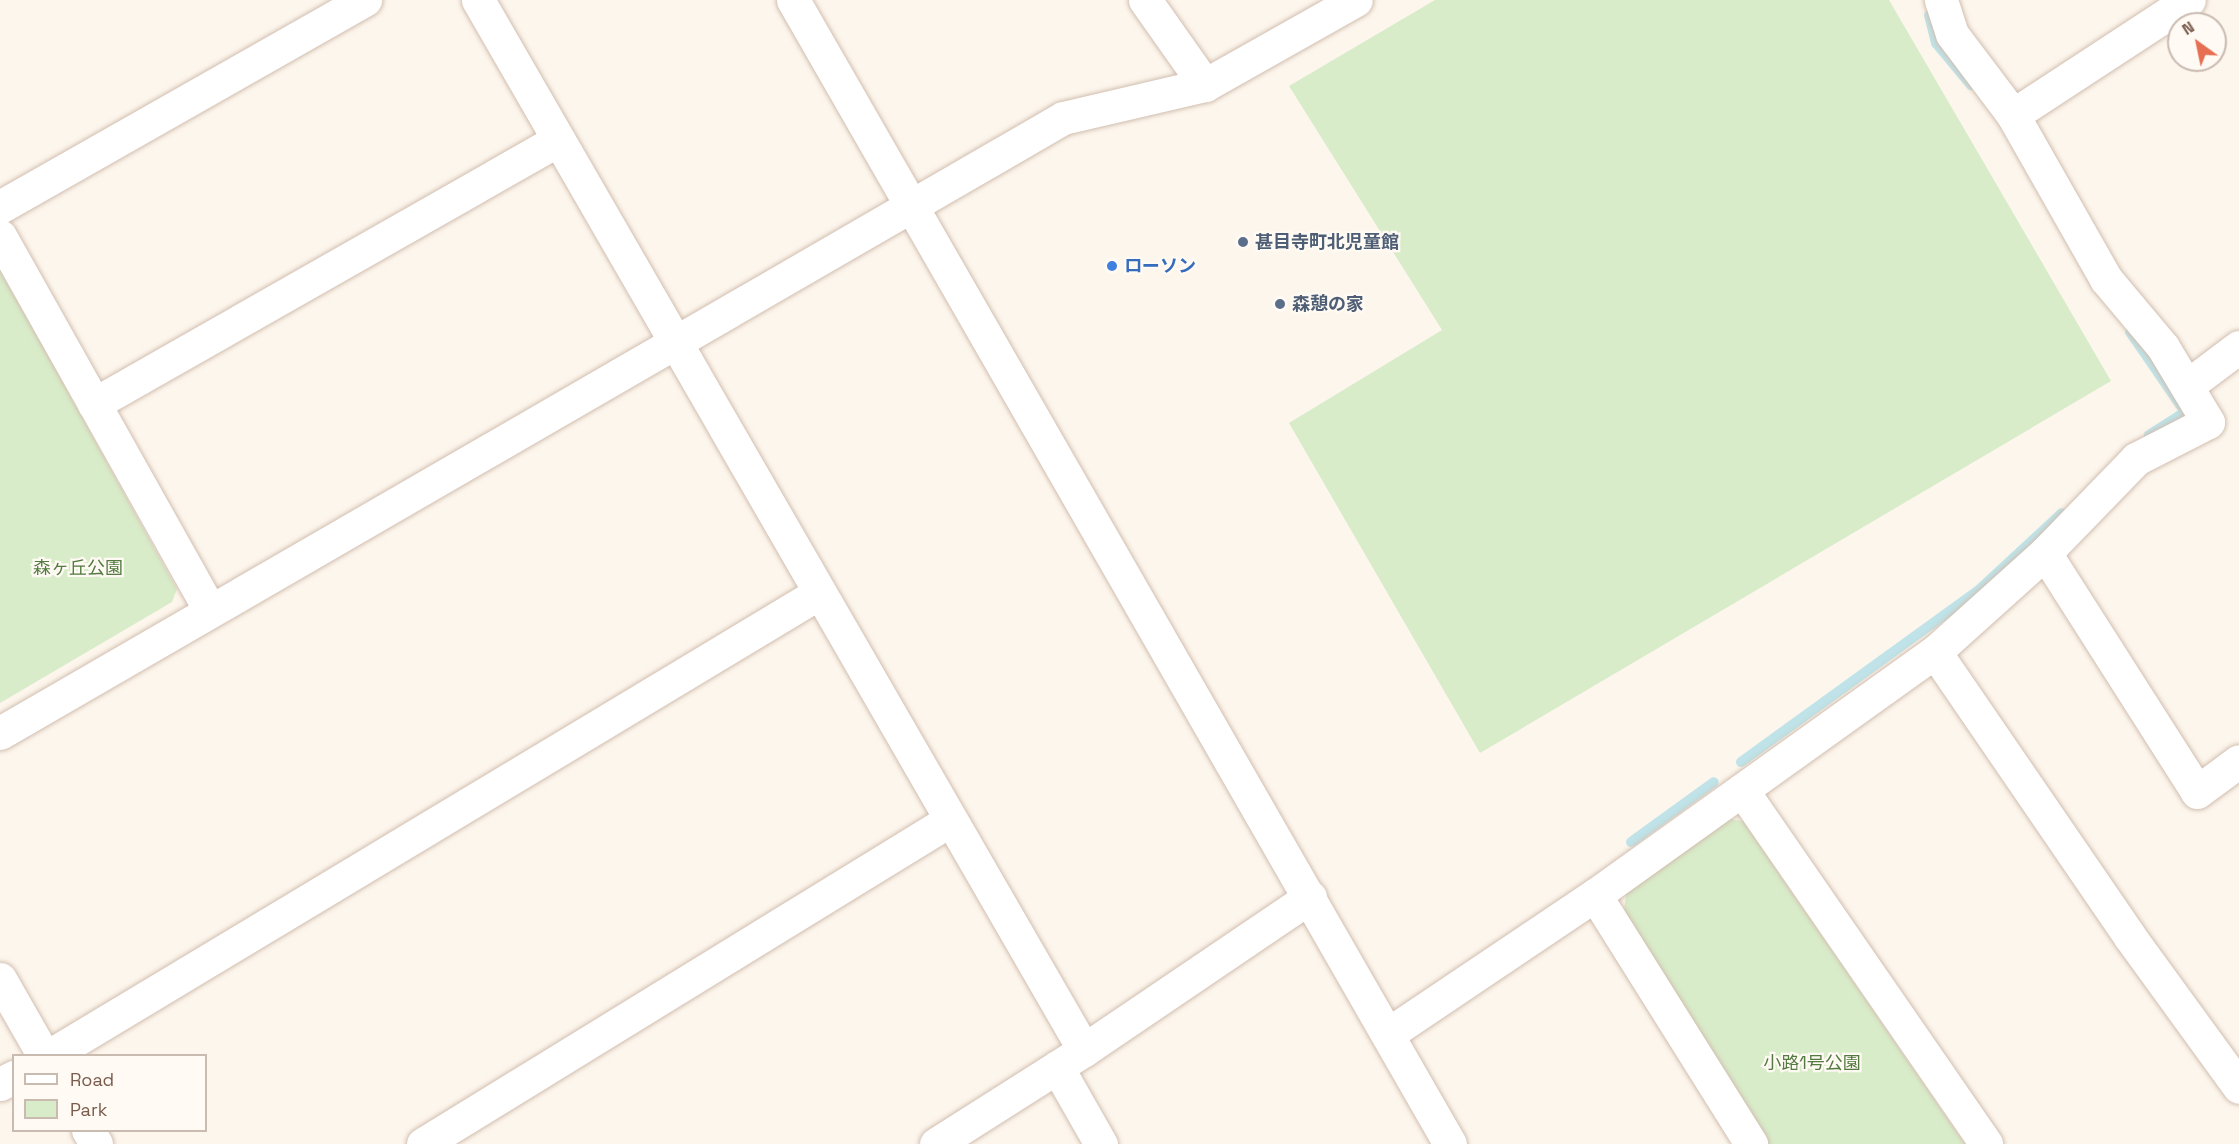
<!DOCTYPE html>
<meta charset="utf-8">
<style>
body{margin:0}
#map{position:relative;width:2239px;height:1144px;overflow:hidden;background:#fdf6ec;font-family:"Space Grotesk","Noto Sans JP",sans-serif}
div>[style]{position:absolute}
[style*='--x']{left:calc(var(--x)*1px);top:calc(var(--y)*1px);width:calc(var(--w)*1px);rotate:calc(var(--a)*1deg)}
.green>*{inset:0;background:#d8ecc9}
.stream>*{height:10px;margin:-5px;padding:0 5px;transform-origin:5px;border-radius:5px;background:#bfe3e8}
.roads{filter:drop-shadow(0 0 2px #d1beb0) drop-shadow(0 0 2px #d1beb0)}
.minor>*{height:33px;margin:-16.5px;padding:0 16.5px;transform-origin:16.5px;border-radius:16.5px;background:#fff}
.dots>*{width:16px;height:16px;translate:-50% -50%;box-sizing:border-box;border:3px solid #fffaf3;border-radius:50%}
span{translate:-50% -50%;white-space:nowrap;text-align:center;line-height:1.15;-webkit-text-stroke:4.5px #fffaf3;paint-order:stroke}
.service-label{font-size:18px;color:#4e5e75;font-weight:700}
.left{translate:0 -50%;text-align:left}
.shop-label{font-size:18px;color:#366cbe;font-weight:700}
.park-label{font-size:18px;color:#537a41}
.legend{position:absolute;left:12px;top:1054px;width:195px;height:78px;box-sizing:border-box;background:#fffaf3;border:2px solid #cabbb1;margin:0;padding:8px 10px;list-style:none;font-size:18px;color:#7a5c4d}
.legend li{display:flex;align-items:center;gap:12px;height:30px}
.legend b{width:30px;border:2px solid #cabbb1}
.north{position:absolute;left:2167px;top:12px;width:60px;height:60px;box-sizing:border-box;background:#fffaf3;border:2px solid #cabbb1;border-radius:50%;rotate:327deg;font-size:16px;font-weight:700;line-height:24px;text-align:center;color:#7a5c4d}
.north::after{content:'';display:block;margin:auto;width:21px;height:27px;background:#e76f51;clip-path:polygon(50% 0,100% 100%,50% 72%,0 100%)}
</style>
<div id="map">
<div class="green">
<i style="clip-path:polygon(1435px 0,1889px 0,2111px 381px,1480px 753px,1289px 423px,1442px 330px,1289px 86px)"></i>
<i style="clip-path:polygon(0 269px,177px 589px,172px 602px,0 703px)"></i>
<i style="clip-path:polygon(1730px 819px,1743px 821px,1965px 1144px,1767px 1144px,1624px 911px,1626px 893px)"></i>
</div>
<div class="stream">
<i style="--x:1929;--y:15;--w:29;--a:76"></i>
<i style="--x:1936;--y:43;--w:55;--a:50.2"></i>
<i style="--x:2130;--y:332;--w:97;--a:55.5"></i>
<i style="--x:2185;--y:412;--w:43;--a:147.4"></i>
<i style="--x:1741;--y:762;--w:296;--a:-35.9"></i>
<i style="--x:1981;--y:588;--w:110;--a:-42.8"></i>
<i style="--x:1631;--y:842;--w:102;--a:-35.9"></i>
</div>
<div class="roads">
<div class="minor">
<i style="--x:478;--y:0;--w:1212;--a:60.01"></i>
<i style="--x:793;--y:0;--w:1319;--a:60.13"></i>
<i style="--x:1145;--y:0;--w:104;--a:54.8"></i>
<i style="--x:2013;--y:115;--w:210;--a:-33.2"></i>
<i style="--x:0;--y:207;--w:420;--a:-29.6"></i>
<i style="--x:0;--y:236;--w:429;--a:60.7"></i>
<i style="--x:2187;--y:386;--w:65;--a:-36.9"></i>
<i style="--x:94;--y:404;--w:534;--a:-29.64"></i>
<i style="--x:2045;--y:553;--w:283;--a:57.5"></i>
<i style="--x:2197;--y:792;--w:52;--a:-36.4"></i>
<i style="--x:1935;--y:652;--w:345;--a:55.6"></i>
<i style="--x:2130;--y:937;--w:185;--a:54"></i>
<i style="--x:0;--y:733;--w:1228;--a:-30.05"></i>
<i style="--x:1063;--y:118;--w:146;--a:-13.1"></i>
<i style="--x:1205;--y:85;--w:173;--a:-29.4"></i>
<i style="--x:1742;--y:790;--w:430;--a:55.4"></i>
<i style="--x:1595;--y:895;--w:294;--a:57.9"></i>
<i style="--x:0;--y:979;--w:89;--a:60.3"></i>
<i style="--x:1388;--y:1034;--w:249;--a:-33.9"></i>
<i style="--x:1595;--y:895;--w:418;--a:-35.6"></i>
<i style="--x:1935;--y:652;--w:148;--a:-42"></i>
<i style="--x:2045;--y:553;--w:131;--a:-45.9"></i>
<i style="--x:2136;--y:459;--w:81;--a:-27.2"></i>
<i style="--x:2208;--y:422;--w:87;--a:-121"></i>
<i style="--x:2163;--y:347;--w:89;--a:-130"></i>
<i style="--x:2106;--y:279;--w:189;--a:-119.6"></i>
<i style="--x:2013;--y:115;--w:101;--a:-127"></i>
<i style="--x:1952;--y:34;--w:36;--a:-108"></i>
<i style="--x:49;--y:1056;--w:898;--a:-31.02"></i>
<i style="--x:1057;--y:1067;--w:89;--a:60.3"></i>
<i style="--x:0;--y:1084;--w:16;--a:-27"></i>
<i style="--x:88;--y:1130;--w:16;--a:60"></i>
<i style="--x:423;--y:1144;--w:619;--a:-31.58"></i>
<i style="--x:936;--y:1144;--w:175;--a:-32.4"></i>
<i style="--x:1084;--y:1050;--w:273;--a:-34.1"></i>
</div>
</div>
<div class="dots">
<i style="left:1243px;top:242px;background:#5c6f8a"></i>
<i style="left:1112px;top:266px;background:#3f7fe0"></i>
<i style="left:1280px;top:304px;background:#5c6f8a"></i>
</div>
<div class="service-label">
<span class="left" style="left:1255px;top:242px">甚目寺町北児童館</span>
<span class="left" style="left:1292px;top:304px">森憩の家</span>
</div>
<div class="shop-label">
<span class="left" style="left:1124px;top:266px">ローソン</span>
</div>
<div class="park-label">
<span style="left:78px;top:568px">森ヶ丘公園</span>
<span style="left:1812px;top:1063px">小路1号公園</span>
</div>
<ul class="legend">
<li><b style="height:8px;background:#fff"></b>Road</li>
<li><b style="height:16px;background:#d8ecc9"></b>Park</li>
</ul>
<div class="north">N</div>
</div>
